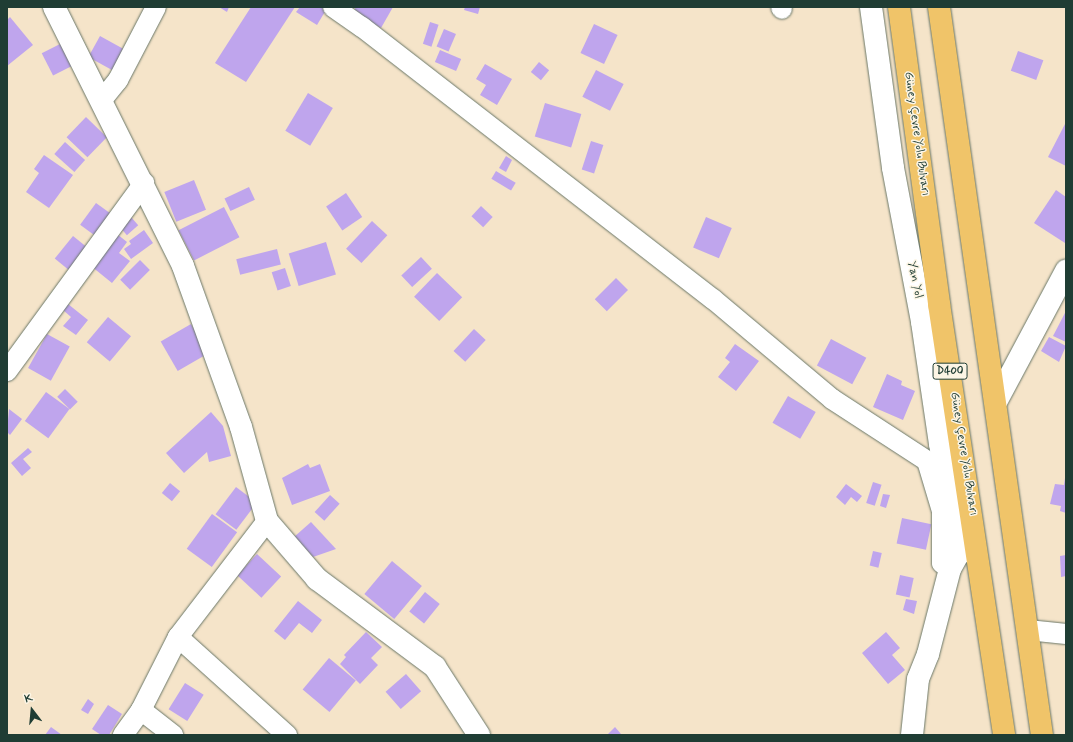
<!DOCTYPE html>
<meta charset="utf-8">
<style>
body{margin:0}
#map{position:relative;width:1073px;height:742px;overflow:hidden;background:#f5e4c9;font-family:Mynerve,sans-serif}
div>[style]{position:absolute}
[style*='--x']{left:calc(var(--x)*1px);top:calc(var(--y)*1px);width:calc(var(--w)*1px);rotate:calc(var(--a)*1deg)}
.building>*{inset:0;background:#bfa5ed;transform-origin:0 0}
.roads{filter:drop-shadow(0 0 1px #6a7768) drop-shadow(0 0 1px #6a7768)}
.minor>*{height:20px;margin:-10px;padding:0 10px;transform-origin:10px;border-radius:10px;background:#fff}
.tertiary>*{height:22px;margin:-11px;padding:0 11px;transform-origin:11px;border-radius:11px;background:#fff}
.trunk>*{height:22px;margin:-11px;padding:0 11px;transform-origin:11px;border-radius:11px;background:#f0c469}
span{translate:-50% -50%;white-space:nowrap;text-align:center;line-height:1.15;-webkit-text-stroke:3px #fcf5e5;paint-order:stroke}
.shield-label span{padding:1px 3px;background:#fcf5e5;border:1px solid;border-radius:3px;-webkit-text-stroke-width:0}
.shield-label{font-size:11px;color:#1f3d34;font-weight:700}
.street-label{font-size:12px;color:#1f3d34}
.frame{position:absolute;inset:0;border:8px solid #1f3d34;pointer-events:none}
.north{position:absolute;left:12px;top:690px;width:40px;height:40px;-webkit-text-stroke:3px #fcf5e5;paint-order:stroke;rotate:344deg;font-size:11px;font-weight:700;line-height:16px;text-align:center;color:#1f3d34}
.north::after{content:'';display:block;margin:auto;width:14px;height:18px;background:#1f3d34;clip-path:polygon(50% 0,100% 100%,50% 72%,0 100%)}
</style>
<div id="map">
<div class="building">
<i style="clip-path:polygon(219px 7px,229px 7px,227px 12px)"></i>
<i style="clip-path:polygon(251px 7px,295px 7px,246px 82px,215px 63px)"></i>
<i style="clip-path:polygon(300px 7px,321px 7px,326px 10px,317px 25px,296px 12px)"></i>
<i style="clip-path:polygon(356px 7px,393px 7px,381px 28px,353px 12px)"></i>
<i style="clip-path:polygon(465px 7px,480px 7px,478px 14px,464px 10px)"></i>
<i style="clip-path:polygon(10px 17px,33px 45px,7px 66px,7px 20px)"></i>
<i style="left:430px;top:22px;width:9px;height:23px;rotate:18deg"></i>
<i style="left:594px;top:24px;width:26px;height:32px;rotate:25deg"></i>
<i style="left:444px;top:29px;width:13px;height:19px;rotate:23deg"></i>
<i style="left:100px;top:36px;width:29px;height:24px;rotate:29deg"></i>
<i style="left:64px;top:42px;width:25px;height:25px;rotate:63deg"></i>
<i style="left:440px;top:50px;width:23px;height:13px;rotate:23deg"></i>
<i style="left:1018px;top:51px;width:27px;height:21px;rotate:20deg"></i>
<i style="left:539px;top:62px;width:13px;height:13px;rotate:39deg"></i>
<i style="clip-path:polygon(485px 64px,512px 79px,497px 105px,480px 95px,486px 85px,476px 79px)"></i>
<i style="left:596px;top:70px;width:31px;height:30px;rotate:27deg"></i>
<i style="left:308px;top:93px;width:29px;height:44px;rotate:31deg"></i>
<i style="left:545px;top:103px;width:38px;height:35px;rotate:17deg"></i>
<i style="left:86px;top:117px;width:29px;height:28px;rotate:44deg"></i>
<i style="clip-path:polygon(1065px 124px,1066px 125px,1066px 166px,1048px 157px)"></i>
<i style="left:591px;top:141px;width:13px;height:30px;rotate:18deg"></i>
<i style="left:65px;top:142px;width:27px;height:16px;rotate:42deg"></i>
<i style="clip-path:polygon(44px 155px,73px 175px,49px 208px,26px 192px,39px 173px,34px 169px)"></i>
<i style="clip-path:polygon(506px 156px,512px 160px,506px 172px,499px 168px)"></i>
<i style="left:496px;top:171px;width:23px;height:9px;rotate:31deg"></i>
<i style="left:194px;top:180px;width:32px;height:32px;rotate:68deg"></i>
<i style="left:249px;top:187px;width:14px;height:27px;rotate:65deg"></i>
<i style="clip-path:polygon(1056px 190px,1066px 197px,1065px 243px,1034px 223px)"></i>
<i style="left:346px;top:193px;width:29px;height:24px;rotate:56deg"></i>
<i style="left:96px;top:203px;width:24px;height:27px;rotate:36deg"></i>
<i style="left:481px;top:206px;width:16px;height:14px;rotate:43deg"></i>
<i style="left:224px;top:207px;width:34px;height:51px;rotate:63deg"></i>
<i style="left:131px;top:217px;width:11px;height:15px;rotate:49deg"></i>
<i style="left:706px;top:217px;width:28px;height:33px;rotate:23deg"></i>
<i style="left:372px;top:221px;width:21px;height:38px;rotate:43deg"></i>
<i style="clip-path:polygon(144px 230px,153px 243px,131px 259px,124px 249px,131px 244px,129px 241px)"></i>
<i style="clip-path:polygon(117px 234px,127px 242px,119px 253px,130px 261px,112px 283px,91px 266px)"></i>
<i style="left:73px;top:236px;width:22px;height:29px;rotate:39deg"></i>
<i style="left:326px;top:242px;width:34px;height:39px;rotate:73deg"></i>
<i style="left:277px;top:249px;width:16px;height:42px;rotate:76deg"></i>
<i style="left:421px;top:257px;width:16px;height:27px;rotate:47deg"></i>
<i style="left:140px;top:260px;width:14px;height:28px;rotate:45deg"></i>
<i style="left:285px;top:268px;width:19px;height:14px;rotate:72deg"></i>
<i style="left:437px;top:273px;width:35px;height:33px;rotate:44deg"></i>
<i style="left:616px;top:278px;width:17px;height:30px;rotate:45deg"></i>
<i style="clip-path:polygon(68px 304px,88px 320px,76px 335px,63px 326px,71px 317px,63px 310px)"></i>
<i style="clip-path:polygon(1066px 311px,1066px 342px,1053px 336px)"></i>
<i style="left:108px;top:317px;width:30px;height:33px;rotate:40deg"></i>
<i style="left:191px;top:324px;width:34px;height:35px;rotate:60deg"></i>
<i style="left:474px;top:329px;width:16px;height:30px;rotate:43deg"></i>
<i style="left:47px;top:334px;width:26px;height:39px;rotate:29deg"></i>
<i style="clip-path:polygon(1049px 337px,1066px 346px,1059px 362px,1041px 351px)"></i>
<i style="left:831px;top:339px;width:40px;height:30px;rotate:28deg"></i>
<i style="clip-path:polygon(735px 344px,759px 361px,736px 391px,718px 377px,730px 362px,725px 358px)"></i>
<i style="clip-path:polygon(887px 374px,902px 381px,901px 385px,915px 391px,903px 420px,873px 407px)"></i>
<i style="left:65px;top:389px;width:18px;height:11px;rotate:45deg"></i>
<i style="left:46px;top:392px;width:29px;height:36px;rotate:36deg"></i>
<i style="left:788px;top:396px;width:32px;height:31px;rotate:30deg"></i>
<i style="clip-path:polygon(9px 409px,22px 419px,10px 435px,7px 432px)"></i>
<i style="clip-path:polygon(211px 412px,223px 426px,231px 456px,209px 462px,207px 452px,184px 473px,166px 453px)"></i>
<i style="clip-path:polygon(28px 448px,32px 452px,23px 459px,31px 468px,22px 476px,11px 463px)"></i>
<i style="clip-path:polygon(308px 464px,310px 468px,320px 464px,330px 491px,292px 505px,282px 478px)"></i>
<i style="clip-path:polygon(1065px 478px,1066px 478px,1066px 513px,1060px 511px,1061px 506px,1050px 504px,1055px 484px,1064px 485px)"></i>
<i style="left:873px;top:482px;width:9px;height:22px;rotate:18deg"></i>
<i style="left:170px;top:483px;width:13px;height:13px;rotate:39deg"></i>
<i style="clip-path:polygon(846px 484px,862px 496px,857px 502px,851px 497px,845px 505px,836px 497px)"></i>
<i style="left:236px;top:487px;width:26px;height:34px;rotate:37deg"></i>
<i style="clip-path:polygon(883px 494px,890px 495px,886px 508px,880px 506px)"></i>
<i style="left:330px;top:495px;width:13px;height:23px;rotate:42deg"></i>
<i style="left:212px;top:514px;width:31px;height:43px;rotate:36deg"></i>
<i style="left:902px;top:518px;width:30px;height:26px;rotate:12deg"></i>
<i style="clip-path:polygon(311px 522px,336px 549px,313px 557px,294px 537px)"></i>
<i style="left:873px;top:551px;width:9px;height:15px;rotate:13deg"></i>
<i style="left:257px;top:554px;width:33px;height:29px;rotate:43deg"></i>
<i style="clip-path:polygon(1066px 555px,1066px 576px,1061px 577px,1060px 556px)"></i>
<i style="left:392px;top:561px;width:39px;height:43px;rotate:40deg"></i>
<i style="left:900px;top:575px;width:14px;height:20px;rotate:12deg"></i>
<i style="left:425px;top:592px;width:19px;height:25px;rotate:39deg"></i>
<i style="clip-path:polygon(906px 599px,917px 601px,914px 614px,903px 610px)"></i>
<i style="clip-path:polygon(298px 601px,322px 620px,312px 633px,299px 623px,285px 640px,274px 631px)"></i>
<i style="clip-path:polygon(366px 632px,382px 647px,371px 658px,378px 665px,360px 684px,340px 664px,346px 657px,344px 655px)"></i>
<i style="clip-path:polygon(886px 632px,900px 648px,892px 655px,905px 670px,888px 684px,862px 653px)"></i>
<i style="left:329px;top:658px;width:35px;height:41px;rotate:40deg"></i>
<i style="left:406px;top:674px;width:23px;height:27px;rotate:49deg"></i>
<i style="left:185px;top:683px;width:22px;height:31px;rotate:32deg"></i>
<i style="clip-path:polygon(88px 699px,94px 704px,88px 714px,81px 710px)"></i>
<i style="clip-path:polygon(108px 705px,122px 714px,109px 735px,101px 735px,92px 729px)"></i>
<i style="clip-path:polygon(51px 727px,62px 735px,45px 735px)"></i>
<i style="clip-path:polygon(615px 727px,621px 734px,607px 735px)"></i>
</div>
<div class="roads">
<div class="minor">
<i style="--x:333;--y:7;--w:35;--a:35"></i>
<i style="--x:362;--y:27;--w:444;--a:37.8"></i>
<i style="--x:713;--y:299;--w:155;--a:40"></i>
<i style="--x:832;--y:399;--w:113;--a:33.1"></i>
<i style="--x:927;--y:461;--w:52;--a:73.3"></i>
<i style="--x:942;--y:511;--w:52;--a:90"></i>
<i style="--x:942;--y:563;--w:10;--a:37"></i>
<i style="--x:781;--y:7;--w:2;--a:63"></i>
<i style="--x:101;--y:101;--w:27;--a:-51"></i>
<i style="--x:118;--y:80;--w:82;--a:-62.5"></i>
<i style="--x:7;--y:371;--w:233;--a:-53.9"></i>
<i style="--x:1028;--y:630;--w:38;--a:6"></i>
<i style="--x:178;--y:637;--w:147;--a:42"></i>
<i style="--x:141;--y:710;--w:41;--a:38"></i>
<i style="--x:123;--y:735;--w:31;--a:-54"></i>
<i style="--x:141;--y:710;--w:82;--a:-63.1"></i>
<i style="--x:178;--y:637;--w:146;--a:-52.5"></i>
</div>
<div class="tertiary">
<i style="--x:54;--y:7;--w:289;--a:63.5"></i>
<i style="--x:183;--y:266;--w:171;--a:70.2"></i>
<i style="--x:241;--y:427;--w:98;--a:74.5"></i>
<i style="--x:267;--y:521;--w:77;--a:49.2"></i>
<i style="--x:317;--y:579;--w:147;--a:36.7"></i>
<i style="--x:435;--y:667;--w:81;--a:57.1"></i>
<i style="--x:871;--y:7;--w:162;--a:82.2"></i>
<i style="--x:893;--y:168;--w:157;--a:79.3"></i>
<i style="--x:922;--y:322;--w:123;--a:81.6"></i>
<i style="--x:940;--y:444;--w:111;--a:79.6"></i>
<i style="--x:996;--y:402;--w:149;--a:-61.9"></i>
<i style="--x:912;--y:735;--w:56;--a:-83.9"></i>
<i style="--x:918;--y:679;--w:27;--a:-68"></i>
<i style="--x:928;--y:654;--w:88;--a:-75.5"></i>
<i style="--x:950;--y:569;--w:33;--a:-61"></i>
</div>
<div class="trunk">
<i style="--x:899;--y:7;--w:300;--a:82.3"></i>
<i style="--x:939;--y:304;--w:436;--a:81.4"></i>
<i style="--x:939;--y:7;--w:735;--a:81.95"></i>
</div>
</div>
<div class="shield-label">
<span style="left:950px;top:371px">D400</span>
</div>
<div class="street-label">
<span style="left:916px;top:134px;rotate:82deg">Güney Çevre Yolu Bulvarı</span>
<span style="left:914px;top:280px;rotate:79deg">Yan Yol</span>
<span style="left:963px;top:454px;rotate:81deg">Güney Çevre Yolu Bulvarı</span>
</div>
<div class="frame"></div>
<div class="north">K</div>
</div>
